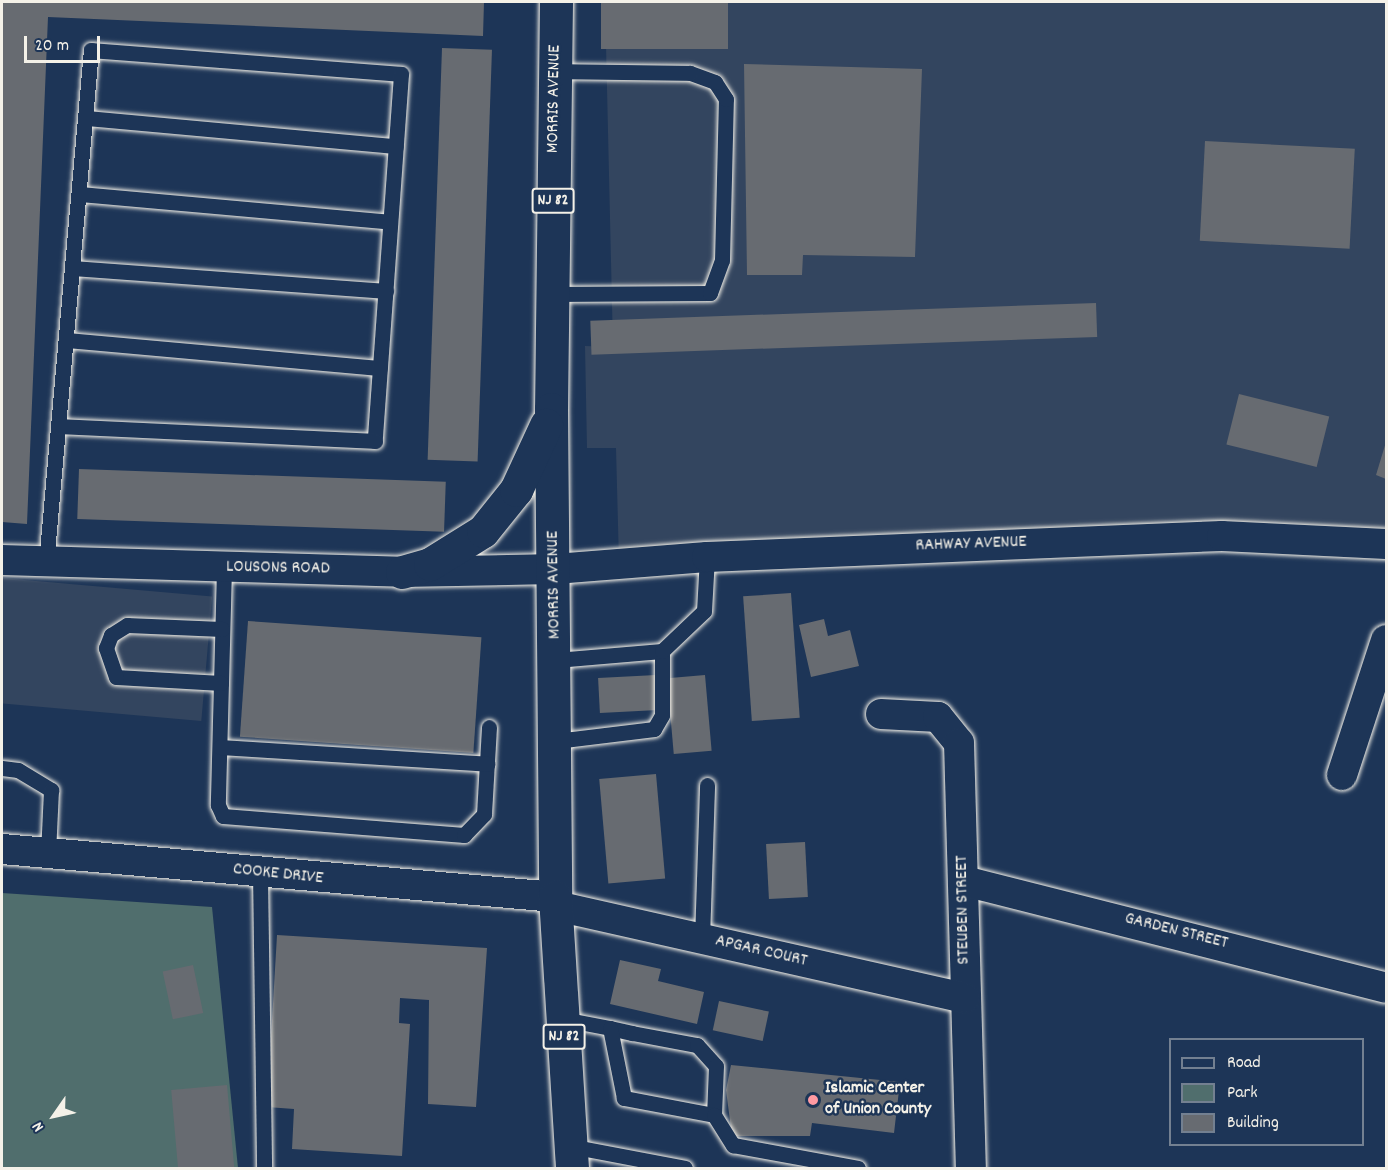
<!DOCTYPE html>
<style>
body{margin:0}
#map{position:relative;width:1388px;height:1170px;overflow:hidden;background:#1d3557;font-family:Dekko,sans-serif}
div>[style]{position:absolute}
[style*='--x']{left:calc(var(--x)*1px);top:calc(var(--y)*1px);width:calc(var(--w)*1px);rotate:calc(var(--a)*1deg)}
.built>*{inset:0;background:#33455f;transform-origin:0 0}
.green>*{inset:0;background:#506e6d}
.building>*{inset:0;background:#676b71;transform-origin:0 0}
.roads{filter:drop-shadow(0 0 2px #f4f1e8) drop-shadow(0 0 2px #f4f1e8)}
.lane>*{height:15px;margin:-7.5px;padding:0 7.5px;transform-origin:7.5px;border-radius:7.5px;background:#1d3557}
.street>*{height:30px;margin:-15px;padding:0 15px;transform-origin:15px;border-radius:15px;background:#1d3557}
.primary>*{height:33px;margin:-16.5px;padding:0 16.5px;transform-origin:16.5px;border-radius:16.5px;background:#1d3557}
.dots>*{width:16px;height:16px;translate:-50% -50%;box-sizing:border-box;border:3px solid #1d3557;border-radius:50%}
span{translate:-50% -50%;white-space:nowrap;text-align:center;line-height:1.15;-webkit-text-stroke:5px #1d3557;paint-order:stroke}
.shield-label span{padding:2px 4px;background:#1d3557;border:2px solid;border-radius:4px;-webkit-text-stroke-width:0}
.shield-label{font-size:16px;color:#f4f1e8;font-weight:700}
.street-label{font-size:18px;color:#f4f1e8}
.poi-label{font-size:18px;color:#f4f1e8;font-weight:700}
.left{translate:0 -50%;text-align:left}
.frame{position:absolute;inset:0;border:3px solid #f4f1e8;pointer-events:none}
.legend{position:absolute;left:1169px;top:1038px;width:195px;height:108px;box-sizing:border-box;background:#1d3557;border:2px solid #738091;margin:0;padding:8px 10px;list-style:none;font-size:18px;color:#f4f1e8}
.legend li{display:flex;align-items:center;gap:12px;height:30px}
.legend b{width:30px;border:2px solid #738091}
.north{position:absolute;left:24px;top:1086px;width:60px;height:60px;-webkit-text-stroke:4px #1d3557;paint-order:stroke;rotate:236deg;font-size:16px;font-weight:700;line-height:24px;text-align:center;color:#f4f1e8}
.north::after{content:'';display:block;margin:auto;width:21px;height:27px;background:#f4f1e8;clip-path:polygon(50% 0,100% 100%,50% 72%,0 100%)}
.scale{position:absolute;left:24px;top:36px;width:76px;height:27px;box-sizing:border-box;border:3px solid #f4f1e8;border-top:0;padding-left:8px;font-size:18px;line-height:21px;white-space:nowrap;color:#f4f1e8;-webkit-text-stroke:4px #1d3557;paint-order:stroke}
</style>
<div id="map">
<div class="built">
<i style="clip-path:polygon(605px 2px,1386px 2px,1386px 547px,619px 563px,616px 448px,587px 448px,585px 346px,613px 347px)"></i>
<i style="left:2px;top:578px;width:211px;height:125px;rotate:5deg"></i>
</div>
<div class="green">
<i style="clip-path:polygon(2px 893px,212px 907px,238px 1168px,2px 1168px)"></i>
</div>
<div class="building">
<i style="clip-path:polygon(2px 2px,484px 2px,483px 36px,48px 17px,27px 524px,2px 522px)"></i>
<i style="left:601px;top:2px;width:127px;height:47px"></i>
<i style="left:442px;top:48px;width:50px;height:412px;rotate:2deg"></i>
<i style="clip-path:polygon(744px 64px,922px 69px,915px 257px,803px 255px,802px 275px,747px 275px)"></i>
<i style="left:1205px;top:141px;width:150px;height:100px;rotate:3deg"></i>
<i style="left:1096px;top:303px;width:34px;height:506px;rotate:88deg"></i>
<i style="left:1239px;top:394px;width:93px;height:52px;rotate:14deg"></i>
<i style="clip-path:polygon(1386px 442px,1386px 479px,1376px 475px)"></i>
<i style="left:79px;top:469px;width:367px;height:50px;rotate:2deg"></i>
<i style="left:791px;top:593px;width:125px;height:48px;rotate:86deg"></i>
<i style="clip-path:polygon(824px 619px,828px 636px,850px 630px,859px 666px,811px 677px,799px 625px)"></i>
<i style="left:248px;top:621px;width:234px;height:116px;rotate:4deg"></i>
<i style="left:656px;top:675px;width:35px;height:58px;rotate:87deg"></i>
<i style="left:705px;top:675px;width:76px;height:38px;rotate:85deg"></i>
<i style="left:656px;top:774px;width:105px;height:57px;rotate:85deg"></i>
<i style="left:805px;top:842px;width:55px;height:39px;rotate:87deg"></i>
<i style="clip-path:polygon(277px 935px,487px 948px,476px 1107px,428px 1104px,429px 1000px,400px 998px,399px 1023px,410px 1024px,402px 1156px,292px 1149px,294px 1109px,267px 1107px)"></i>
<i style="clip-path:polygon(620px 960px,661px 969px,658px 981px,704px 992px,697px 1024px,610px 1004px)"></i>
<i style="left:193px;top:965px;width:49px;height:31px;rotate:78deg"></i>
<i style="left:719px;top:1001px;width:51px;height:30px;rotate:12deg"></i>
<i style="clip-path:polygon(731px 1065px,900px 1082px,894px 1133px,812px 1123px,810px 1136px,732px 1136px,726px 1090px)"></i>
<i style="left:227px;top:1085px;width:83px;height:56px;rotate:85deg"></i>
</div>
<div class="roads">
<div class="lane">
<i style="--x:86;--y:118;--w:311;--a:5.2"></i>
<i style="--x:79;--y:194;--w:312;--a:5.1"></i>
<i style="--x:73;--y:268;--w:314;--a:4.2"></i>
<i style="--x:552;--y:294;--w:158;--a:-0.4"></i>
<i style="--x:710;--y:293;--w:35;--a:-70"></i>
<i style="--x:722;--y:260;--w:161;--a:-88.6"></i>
<i style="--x:726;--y:99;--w:20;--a:-123"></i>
<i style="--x:715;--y:82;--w:27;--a:-160"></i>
<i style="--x:690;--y:73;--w:135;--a:-179.2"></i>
<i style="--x:66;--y:340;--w:315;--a:5.1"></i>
<i style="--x:46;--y:564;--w:516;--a:-85"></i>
<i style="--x:91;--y:50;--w:311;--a:4.4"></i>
<i style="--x:401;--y:74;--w:368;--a:94.1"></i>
<i style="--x:375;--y:441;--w:316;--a:-177.3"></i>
<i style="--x:224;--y:568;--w:237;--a:91.5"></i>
<i style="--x:218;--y:805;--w:12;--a:66"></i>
<i style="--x:223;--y:816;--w:242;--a:4.5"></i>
<i style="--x:464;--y:835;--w:29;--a:-46"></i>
<i style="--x:484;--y:814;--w:87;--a:-86.7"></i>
<i style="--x:556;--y:660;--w:106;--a:-4.9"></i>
<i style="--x:221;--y:683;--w:105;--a:-176.7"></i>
<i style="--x:116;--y:677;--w:31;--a:-109"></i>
<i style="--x:106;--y:648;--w:14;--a:-69"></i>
<i style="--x:111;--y:635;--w:19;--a:-32"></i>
<i style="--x:127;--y:625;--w:95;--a:2.4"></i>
<i style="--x:556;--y:741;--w:99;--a:-7"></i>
<i style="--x:654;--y:729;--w:16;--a:-60"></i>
<i style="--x:662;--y:715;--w:64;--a:-90"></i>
<i style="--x:662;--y:651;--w:58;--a:-43.6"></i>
<i style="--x:704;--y:611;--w:54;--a:-86.8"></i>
<i style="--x:220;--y:747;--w:268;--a:3.6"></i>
<i style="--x:2;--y:768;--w:16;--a:7"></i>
<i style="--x:18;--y:770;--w:39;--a:31"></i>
<i style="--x:51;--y:790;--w:63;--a:92.7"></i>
<i style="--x:260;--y:874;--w:294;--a:89.2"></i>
<i style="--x:702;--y:939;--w:154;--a:-88.1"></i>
<i style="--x:563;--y:1019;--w:48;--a:10.8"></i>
<i style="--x:610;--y:1028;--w:23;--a:13"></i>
<i style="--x:632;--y:1033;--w:66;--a:10.5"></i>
<i style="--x:697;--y:1045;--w:28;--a:48"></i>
<i style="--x:716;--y:1066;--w:49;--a:92.3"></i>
<i style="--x:714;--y:1115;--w:92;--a:-169.3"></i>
<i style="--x:624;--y:1098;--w:71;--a:-101.3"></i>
<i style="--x:714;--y:1115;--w:36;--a:58"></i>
<i style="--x:733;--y:1145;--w:127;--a:10.4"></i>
<i style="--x:570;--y:1146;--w:117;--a:10.8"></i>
</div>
<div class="street">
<i style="--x:2;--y:560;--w:400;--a:1.7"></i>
<i style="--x:402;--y:572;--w:153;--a:-1.1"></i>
<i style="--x:555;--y:569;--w:152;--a:-4.5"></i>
<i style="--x:707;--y:557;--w:515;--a:-2.34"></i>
<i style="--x:1222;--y:536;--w:164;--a:2.8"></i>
<i style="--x:881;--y:714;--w:57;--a:3"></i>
<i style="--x:938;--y:717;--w:33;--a:51"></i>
<i style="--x:959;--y:743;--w:425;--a:88.4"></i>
<i style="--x:1342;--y:775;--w:142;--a:-71.9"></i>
<i style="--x:2;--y:849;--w:555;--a:4.96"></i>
<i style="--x:964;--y:881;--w:435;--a:14.2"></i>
<i style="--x:556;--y:906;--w:419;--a:12.7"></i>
</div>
<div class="primary">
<i style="--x:556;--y:2;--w:407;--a:90.7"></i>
<i style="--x:551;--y:409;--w:488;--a:89.5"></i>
<i style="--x:555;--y:897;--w:272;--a:86.4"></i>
<i style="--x:402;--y:572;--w:29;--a:-16"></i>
<i style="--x:430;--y:564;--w:62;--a:-31.9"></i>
<i style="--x:483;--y:531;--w:53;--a:-51.2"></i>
<i style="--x:516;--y:490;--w:72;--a:-65.2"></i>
</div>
</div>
<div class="dots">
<i style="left:813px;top:1100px;background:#ff9aa2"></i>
</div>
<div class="shield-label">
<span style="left:553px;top:201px">NJ 82</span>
<span style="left:564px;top:1037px">NJ 82</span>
</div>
<div class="street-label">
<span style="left:555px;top:99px;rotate:-89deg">MORRIS AVENUE</span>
<span style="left:971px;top:545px;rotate:-2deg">RAHWAY AVENUE</span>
<span style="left:278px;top:569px;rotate:1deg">LOUSONS ROAD</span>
<span style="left:555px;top:585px;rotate:-91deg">MORRIS AVENUE</span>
<span style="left:278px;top:875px;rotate:6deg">COOKE DRIVE</span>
<span style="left:964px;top:910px;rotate:-91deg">STEUBEN STREET</span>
<span style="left:1176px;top:932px;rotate:14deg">GARDEN STREET</span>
<span style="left:761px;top:952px;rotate:13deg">APGAR COURT</span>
</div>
<div class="poi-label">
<span class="left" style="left:825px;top:1100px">Islamic Center<br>of Union County</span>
</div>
<div class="frame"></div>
<ul class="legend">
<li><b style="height:8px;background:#1d3557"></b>Road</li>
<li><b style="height:16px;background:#506e6d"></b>Park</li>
<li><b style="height:16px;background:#676b71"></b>Building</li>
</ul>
<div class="north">N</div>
<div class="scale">20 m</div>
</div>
